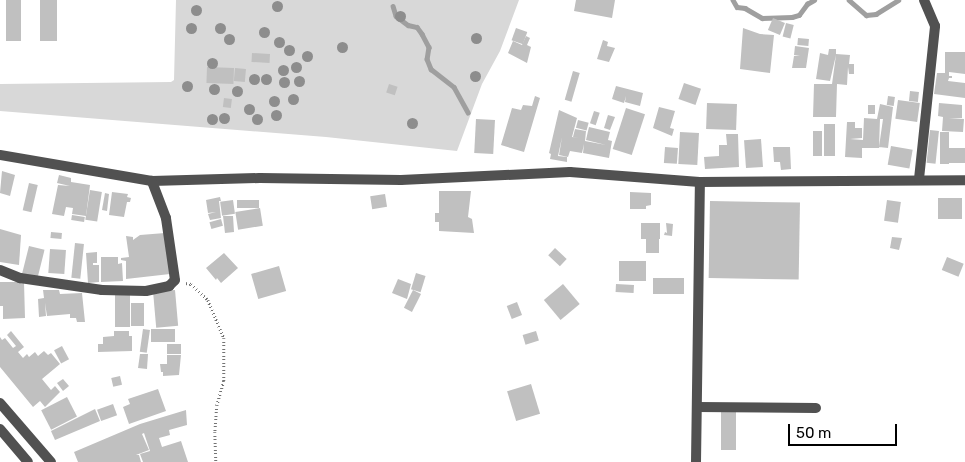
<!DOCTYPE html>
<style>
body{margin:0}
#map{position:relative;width:965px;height:462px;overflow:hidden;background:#fff;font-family:Rubik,sans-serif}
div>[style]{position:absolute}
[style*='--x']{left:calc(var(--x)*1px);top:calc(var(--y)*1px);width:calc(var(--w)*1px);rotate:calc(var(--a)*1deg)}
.green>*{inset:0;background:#d8d8d8}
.stream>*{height:4.5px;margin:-2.25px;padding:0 2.25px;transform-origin:2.25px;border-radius:2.25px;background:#9f9f9f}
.building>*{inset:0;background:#c0c0c0;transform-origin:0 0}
.path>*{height:2.5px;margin-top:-1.25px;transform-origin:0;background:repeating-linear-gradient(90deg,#737373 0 1px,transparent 0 3.5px)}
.minor>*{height:10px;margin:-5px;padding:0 5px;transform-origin:5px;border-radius:5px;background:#515151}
.trees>*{width:11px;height:11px;margin:-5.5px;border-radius:50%;background:#8d8d8d}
span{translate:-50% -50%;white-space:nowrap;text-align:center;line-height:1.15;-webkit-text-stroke:4px #fff;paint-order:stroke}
.scale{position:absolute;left:788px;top:424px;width:109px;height:22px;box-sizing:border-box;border:2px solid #000;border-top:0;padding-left:6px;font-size:15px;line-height:18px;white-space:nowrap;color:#000;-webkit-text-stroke:4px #fff;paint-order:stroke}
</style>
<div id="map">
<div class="green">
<i style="clip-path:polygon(176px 0,519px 0,500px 51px,482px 84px,457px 151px,326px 137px,0 111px,0 84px,171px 82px,174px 80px)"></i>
</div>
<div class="stream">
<i style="--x:733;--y:0;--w:8;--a:60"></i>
<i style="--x:737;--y:7;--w:8;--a:7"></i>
<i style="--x:745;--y:8;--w:20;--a:30"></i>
<i style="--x:762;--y:18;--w:30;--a:-2"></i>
<i style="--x:792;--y:17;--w:7;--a:-16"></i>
<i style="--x:799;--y:15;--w:14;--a:-54"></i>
<i style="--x:807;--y:4;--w:8;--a:-30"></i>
<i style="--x:849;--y:0;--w:23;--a:41"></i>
<i style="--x:866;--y:15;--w:10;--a:-6"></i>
<i style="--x:876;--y:14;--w:26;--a:-32"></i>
<i style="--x:393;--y:6;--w:10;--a:73"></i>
<i style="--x:396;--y:16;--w:15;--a:37"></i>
<i style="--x:408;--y:25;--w:9;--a:13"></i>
<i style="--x:417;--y:27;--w:9;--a:54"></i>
<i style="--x:422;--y:34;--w:15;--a:62"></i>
<i style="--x:429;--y:47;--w:12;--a:99"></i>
<i style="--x:427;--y:59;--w:11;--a:68"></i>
<i style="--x:431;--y:69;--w:29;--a:38"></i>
<i style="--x:454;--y:87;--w:29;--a:61"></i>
</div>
<div class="building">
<i style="left:6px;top:0;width:15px;height:41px"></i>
<i style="left:40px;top:0;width:17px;height:41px"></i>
<i style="clip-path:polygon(576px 0,615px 0,612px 18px,574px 11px)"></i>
<i style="left:773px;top:18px;width:13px;height:13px;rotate:23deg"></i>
<i style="left:786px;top:23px;width:8px;height:14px;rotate:14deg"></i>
<i style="left:516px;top:28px;width:12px;height:13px;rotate:20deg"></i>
<i style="clip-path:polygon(743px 28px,760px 34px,774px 35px,770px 73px,740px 69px)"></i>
<i style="clip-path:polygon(526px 36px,530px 38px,527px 45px,531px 47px,527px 63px,508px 53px,513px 41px,522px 45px)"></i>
<i style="left:798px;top:38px;width:11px;height:7px;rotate:5deg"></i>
<i style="clip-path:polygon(603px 40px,608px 42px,607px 46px,615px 48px,609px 62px,597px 59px)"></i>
<i style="clip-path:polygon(795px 46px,809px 48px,806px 68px,792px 68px,794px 56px,800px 56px,794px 55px)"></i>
<i style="clip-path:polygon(829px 49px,836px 49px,836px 54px,850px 55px,849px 64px,854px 64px,854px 74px,849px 74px,848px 67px,847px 85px,837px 84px,836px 117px,813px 117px,814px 84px,832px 84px,836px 55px,830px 81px,816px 79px,820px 53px,828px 55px)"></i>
<i style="clip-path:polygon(945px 52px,965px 52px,965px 74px,949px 72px,949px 76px,952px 76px,952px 78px,949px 78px,948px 81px,965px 83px,965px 98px,934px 94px,937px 73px,945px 73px)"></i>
<i style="left:252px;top:53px;width:18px;height:9px;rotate:3deg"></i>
<i style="left:207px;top:67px;width:27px;height:16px;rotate:2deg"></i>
<i style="left:235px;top:68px;width:11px;height:13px;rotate:5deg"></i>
<i style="left:573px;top:71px;width:7px;height:30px;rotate:16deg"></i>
<i style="left:684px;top:83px;width:18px;height:17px;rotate:19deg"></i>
<i style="left:389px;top:84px;width:9px;height:9px;rotate:18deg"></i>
<i style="clip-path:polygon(616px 86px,643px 93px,640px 106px,625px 102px,626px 96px,624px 103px,612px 99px)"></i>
<i style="left:910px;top:91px;width:9px;height:10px;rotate:6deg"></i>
<i style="clip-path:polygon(535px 96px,540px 98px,524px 152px,501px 145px,512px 108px,521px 110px,523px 105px,532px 106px)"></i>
<i style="left:888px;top:96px;width:7px;height:9px;rotate:8deg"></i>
<i style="left:224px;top:98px;width:8px;height:9px;rotate:7deg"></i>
<i style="left:898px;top:100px;width:22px;height:19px;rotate:8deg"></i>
<i style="left:707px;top:103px;width:30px;height:26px;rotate:2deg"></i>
<i style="clip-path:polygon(939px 103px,962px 105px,962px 118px,949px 118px,964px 119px,963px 132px,942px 131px,943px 117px,938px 116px)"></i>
<i style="clip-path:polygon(880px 104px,893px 107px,888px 148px,879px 147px,883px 119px,880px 119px,879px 148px,862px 148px,862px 158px,845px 157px,847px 122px,855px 122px,855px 128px,862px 128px,862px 138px,850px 139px,863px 140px,864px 118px,877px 119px)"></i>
<i style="left:868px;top:105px;width:7px;height:9px"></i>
<i style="clip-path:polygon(659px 107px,675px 111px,670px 128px,674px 129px,672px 136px,653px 128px)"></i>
<i style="left:626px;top:108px;width:20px;height:43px;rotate:18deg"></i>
<i style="clip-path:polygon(559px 110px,577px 118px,572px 137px,579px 138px,573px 137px,575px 129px,586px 131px,585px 141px,606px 145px,586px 140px,588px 131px,590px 131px,588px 131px,589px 127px,610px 132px,608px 140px,612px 141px,609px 158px,583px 153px,584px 144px,582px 153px,570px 151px,568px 157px,559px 155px,562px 137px,558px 156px,567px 157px,567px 162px,550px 159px,551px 154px,549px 153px)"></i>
<i style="left:594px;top:111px;width:6px;height:13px;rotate:18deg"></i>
<i style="clip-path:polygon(608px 115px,615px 117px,610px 130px,604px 128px)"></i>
<i style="left:476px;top:119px;width:19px;height:34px;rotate:3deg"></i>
<i style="left:578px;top:120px;width:11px;height:8px;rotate:15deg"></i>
<i style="left:824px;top:124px;width:11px;height:32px"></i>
<i style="left:930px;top:130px;width:9px;height:33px;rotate:6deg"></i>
<i style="left:813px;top:131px;width:9px;height:25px"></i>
<i style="left:680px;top:132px;width:19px;height:32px;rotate:3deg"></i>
<i style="left:940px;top:132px;width:9px;height:32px"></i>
<i style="clip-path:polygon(726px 134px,738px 134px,739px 167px,705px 169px,704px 157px,719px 156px,719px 145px,727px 145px)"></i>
<i style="left:761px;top:139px;width:28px;height:17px;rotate:86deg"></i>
<i style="left:891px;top:146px;width:22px;height:19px;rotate:10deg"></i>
<i style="left:665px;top:147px;width:13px;height:16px;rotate:4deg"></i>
<i style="clip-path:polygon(773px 147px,790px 147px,791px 169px,781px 170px,780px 162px,774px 162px)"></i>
<i style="left:965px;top:148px;width:15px;height:17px;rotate:90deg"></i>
<i style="clip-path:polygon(2px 171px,15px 175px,10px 196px,0 193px)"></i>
<i style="clip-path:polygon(59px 175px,71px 178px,71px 182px,90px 185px,86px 216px,72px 214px,73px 208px,66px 207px,64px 216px,52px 214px,58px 185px,70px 186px,57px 183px)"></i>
<i style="left:29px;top:183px;width:9px;height:28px;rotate:13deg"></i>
<i style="left:90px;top:190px;width:12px;height:30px;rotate:9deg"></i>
<i style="clip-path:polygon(439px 191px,471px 191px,468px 217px,472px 219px,474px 233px,439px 231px,439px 222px,435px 222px,435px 213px,439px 213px)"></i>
<i style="clip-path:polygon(112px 192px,128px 194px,127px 197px,131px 198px,130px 202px,127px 202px,124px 217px,109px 215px)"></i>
<i style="clip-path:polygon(630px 192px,651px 193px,651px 205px,646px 206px,646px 209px,630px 209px)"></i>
<i style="clip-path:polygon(105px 193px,109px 194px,107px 211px,102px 210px)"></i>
<i style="left:385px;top:194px;width:13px;height:15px;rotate:81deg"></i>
<i style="clip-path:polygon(220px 197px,221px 201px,219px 201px,221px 218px,210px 220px,208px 214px,216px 212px,208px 213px,206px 200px)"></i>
<i style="left:938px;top:198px;width:24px;height:21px"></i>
<i style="left:233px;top:200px;width:14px;height:13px;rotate:82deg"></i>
<i style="left:259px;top:200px;width:8px;height:22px;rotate:90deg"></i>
<i style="left:887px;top:200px;width:14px;height:21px;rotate:8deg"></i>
<i style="left:710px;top:201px;width:90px;height:77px;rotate:1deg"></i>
<i style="left:260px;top:208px;width:18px;height:25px;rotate:81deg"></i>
<i style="left:72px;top:215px;width:13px;height:5px;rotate:9deg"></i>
<i style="clip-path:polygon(223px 216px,233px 216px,234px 232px,225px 233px)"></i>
<i style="left:221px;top:219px;width:7px;height:12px;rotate:74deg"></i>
<i style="left:641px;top:223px;width:19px;height:16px"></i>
<i style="clip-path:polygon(666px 223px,673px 224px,672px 236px,664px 235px,665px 232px,667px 233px)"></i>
<i style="clip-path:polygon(0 229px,21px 235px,19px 265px,0 262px)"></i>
<i style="left:51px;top:232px;width:11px;height:6px;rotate:5deg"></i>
<i style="clip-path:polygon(165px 233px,170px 274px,126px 279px,126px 261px,121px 260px,121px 258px,129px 257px,126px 236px,133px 237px,133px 240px,140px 235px)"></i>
<i style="clip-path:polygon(892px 237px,902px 238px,899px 250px,890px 248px)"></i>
<i style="left:659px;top:239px;width:14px;height:13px;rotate:90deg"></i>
<i style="left:75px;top:243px;width:9px;height:35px;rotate:6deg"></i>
<i style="left:29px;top:246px;width:16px;height:31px;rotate:14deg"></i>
<i style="left:555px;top:248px;width:16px;height:10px;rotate:43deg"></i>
<i style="left:50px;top:249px;width:16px;height:24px;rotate:4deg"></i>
<i style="clip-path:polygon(97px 252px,97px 263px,93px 263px,93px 265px,99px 265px,99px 282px,88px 283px,86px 253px)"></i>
<i style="clip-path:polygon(224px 253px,238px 268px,221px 283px,217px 278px,216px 280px,206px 268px)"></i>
<i style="clip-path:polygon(101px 257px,118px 257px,118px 264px,122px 263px,123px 281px,101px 282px)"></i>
<i style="left:947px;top:257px;width:18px;height:14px;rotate:22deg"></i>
<i style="left:646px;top:261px;width:20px;height:27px;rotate:90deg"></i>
<i style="left:279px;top:266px;width:26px;height:29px;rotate:74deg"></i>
<i style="left:416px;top:273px;width:10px;height:17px;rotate:17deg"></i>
<i style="left:684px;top:278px;width:16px;height:31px;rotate:90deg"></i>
<i style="clip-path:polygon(398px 279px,411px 284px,407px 299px,392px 293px)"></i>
<i style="clip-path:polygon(0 282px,24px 282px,25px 318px,3px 319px,3px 306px,0 306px)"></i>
<i style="left:563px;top:284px;width:26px;height:25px;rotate:50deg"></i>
<i style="left:616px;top:284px;width:18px;height:8px;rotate:3deg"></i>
<i style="clip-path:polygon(43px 290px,59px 290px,60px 294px,82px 293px,85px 322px,77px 322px,76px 318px,70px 318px,70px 314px,47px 316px,45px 303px,46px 316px,39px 317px,38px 299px,44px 298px)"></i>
<i style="left:175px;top:290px;width:36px;height:22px;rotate:85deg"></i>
<i style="left:413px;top:290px;width:9px;height:20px;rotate:27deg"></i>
<i style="left:115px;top:294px;width:15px;height:33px"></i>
<i style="left:517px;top:302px;width:14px;height:11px;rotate:69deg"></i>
<i style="left:131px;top:303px;width:13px;height:23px"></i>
<i style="left:143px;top:329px;width:7px;height:23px;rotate:8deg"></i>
<i style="left:151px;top:329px;width:24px;height:13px"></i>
<i style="clip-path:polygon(11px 331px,24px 347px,18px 352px,23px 358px,27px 354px,29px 357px,35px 352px,38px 356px,44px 351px,48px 355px,51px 353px,60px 364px,42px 379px,51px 390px,55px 386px,60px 392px,45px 407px,40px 401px,33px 407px,0 367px,0 337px,2px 340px,5px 338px,13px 348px,16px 346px,7px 335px)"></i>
<i style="clip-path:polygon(114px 331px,129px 331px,129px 336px,132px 336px,132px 351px,98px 352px,98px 344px,103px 344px,103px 337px,114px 336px)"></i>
<i style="left:536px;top:331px;width:10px;height:14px;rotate:73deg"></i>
<i style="left:167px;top:344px;width:14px;height:10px"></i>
<i style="left:62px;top:346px;width:15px;height:9px;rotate:62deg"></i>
<i style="clip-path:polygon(140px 354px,148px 354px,147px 369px,138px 368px)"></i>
<i style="clip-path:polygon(167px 355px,181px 355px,179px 375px,163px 376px,163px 372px,161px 372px,160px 364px,167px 364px)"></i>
<i style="left:120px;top:376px;width:9px;height:9px;rotate:77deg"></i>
<i style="clip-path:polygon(63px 379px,69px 386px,63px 391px,57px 383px)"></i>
<i style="left:531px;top:384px;width:31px;height:25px;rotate:73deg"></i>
<i style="clip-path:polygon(158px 389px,166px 411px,129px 424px,123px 407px,130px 404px,128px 399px)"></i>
<i style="left:67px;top:397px;width:22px;height:29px;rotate:63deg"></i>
<i style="left:113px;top:404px;width:12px;height:17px;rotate:70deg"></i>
<i style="clip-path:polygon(95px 409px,100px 421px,55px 440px,51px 431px)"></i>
<i style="clip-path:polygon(186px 410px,187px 425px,169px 430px,170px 435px,159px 438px,156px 429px,162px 447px,181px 441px,188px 462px,143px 462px,140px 454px,150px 451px,144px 433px,142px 434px,149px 450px,136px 455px,139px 455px,141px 462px,78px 462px,74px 452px,140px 424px)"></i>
<i style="left:721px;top:412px;width:15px;height:38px"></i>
</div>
<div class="path">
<i style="--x:186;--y:283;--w:5;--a:11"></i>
<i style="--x:191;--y:284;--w:23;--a:43"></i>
<i style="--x:208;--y:300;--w:41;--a:67.2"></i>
<i style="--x:224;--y:338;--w:43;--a:90"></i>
<i style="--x:224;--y:381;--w:25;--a:106"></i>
<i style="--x:217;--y:405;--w:27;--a:94"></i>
<i style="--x:215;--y:432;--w:30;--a:88"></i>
</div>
<div class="minor">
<i style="--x:0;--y:155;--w:154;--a:9.7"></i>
<i style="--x:152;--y:181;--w:108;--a:-1.6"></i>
<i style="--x:260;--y:178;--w:141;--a:0.8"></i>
<i style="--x:401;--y:180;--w:169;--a:-2.7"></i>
<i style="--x:570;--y:172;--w:130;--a:4.4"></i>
<i style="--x:700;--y:182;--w:265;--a:-0.4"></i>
<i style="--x:919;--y:179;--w:154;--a:-84"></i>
<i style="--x:935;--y:26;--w:28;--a:-113"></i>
<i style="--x:0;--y:270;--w:22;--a:22"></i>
<i style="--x:20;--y:278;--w:83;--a:8.3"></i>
<i style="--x:102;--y:290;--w:44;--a:1.3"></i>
<i style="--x:146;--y:291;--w:24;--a:-12"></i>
<i style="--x:169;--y:286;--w:8;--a:-45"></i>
<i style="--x:175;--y:280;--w:63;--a:-98.3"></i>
<i style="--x:166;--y:218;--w:40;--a:-111"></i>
<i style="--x:0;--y:403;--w:78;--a:49.2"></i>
<i style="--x:697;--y:407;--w:119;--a:0.5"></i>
<i style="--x:0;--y:429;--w:43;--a:49.7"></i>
<i style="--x:696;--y:462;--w:280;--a:-89.2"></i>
</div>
<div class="trees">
<i style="left:277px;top:6px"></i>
<i style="left:196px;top:10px"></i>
<i style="left:400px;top:16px"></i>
<i style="left:191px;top:28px"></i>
<i style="left:220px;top:28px"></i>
<i style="left:264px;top:32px"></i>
<i style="left:476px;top:38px"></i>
<i style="left:229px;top:39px"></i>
<i style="left:279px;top:42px"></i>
<i style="left:342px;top:47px"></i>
<i style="left:289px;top:50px"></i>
<i style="left:307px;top:56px"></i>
<i style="left:212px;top:63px"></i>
<i style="left:296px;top:67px"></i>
<i style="left:283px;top:70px"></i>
<i style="left:475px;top:76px"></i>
<i style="left:254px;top:79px"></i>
<i style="left:266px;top:79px"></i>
<i style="left:299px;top:81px"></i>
<i style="left:284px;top:82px"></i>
<i style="left:187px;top:86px"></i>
<i style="left:214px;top:89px"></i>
<i style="left:237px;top:91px"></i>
<i style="left:293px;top:99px"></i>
<i style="left:274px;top:101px"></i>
<i style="left:249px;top:109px"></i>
<i style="left:276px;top:115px"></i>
<i style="left:224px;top:118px"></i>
<i style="left:212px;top:119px"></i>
<i style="left:257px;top:119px"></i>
<i style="left:412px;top:123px"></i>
</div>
<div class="scale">50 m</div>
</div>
